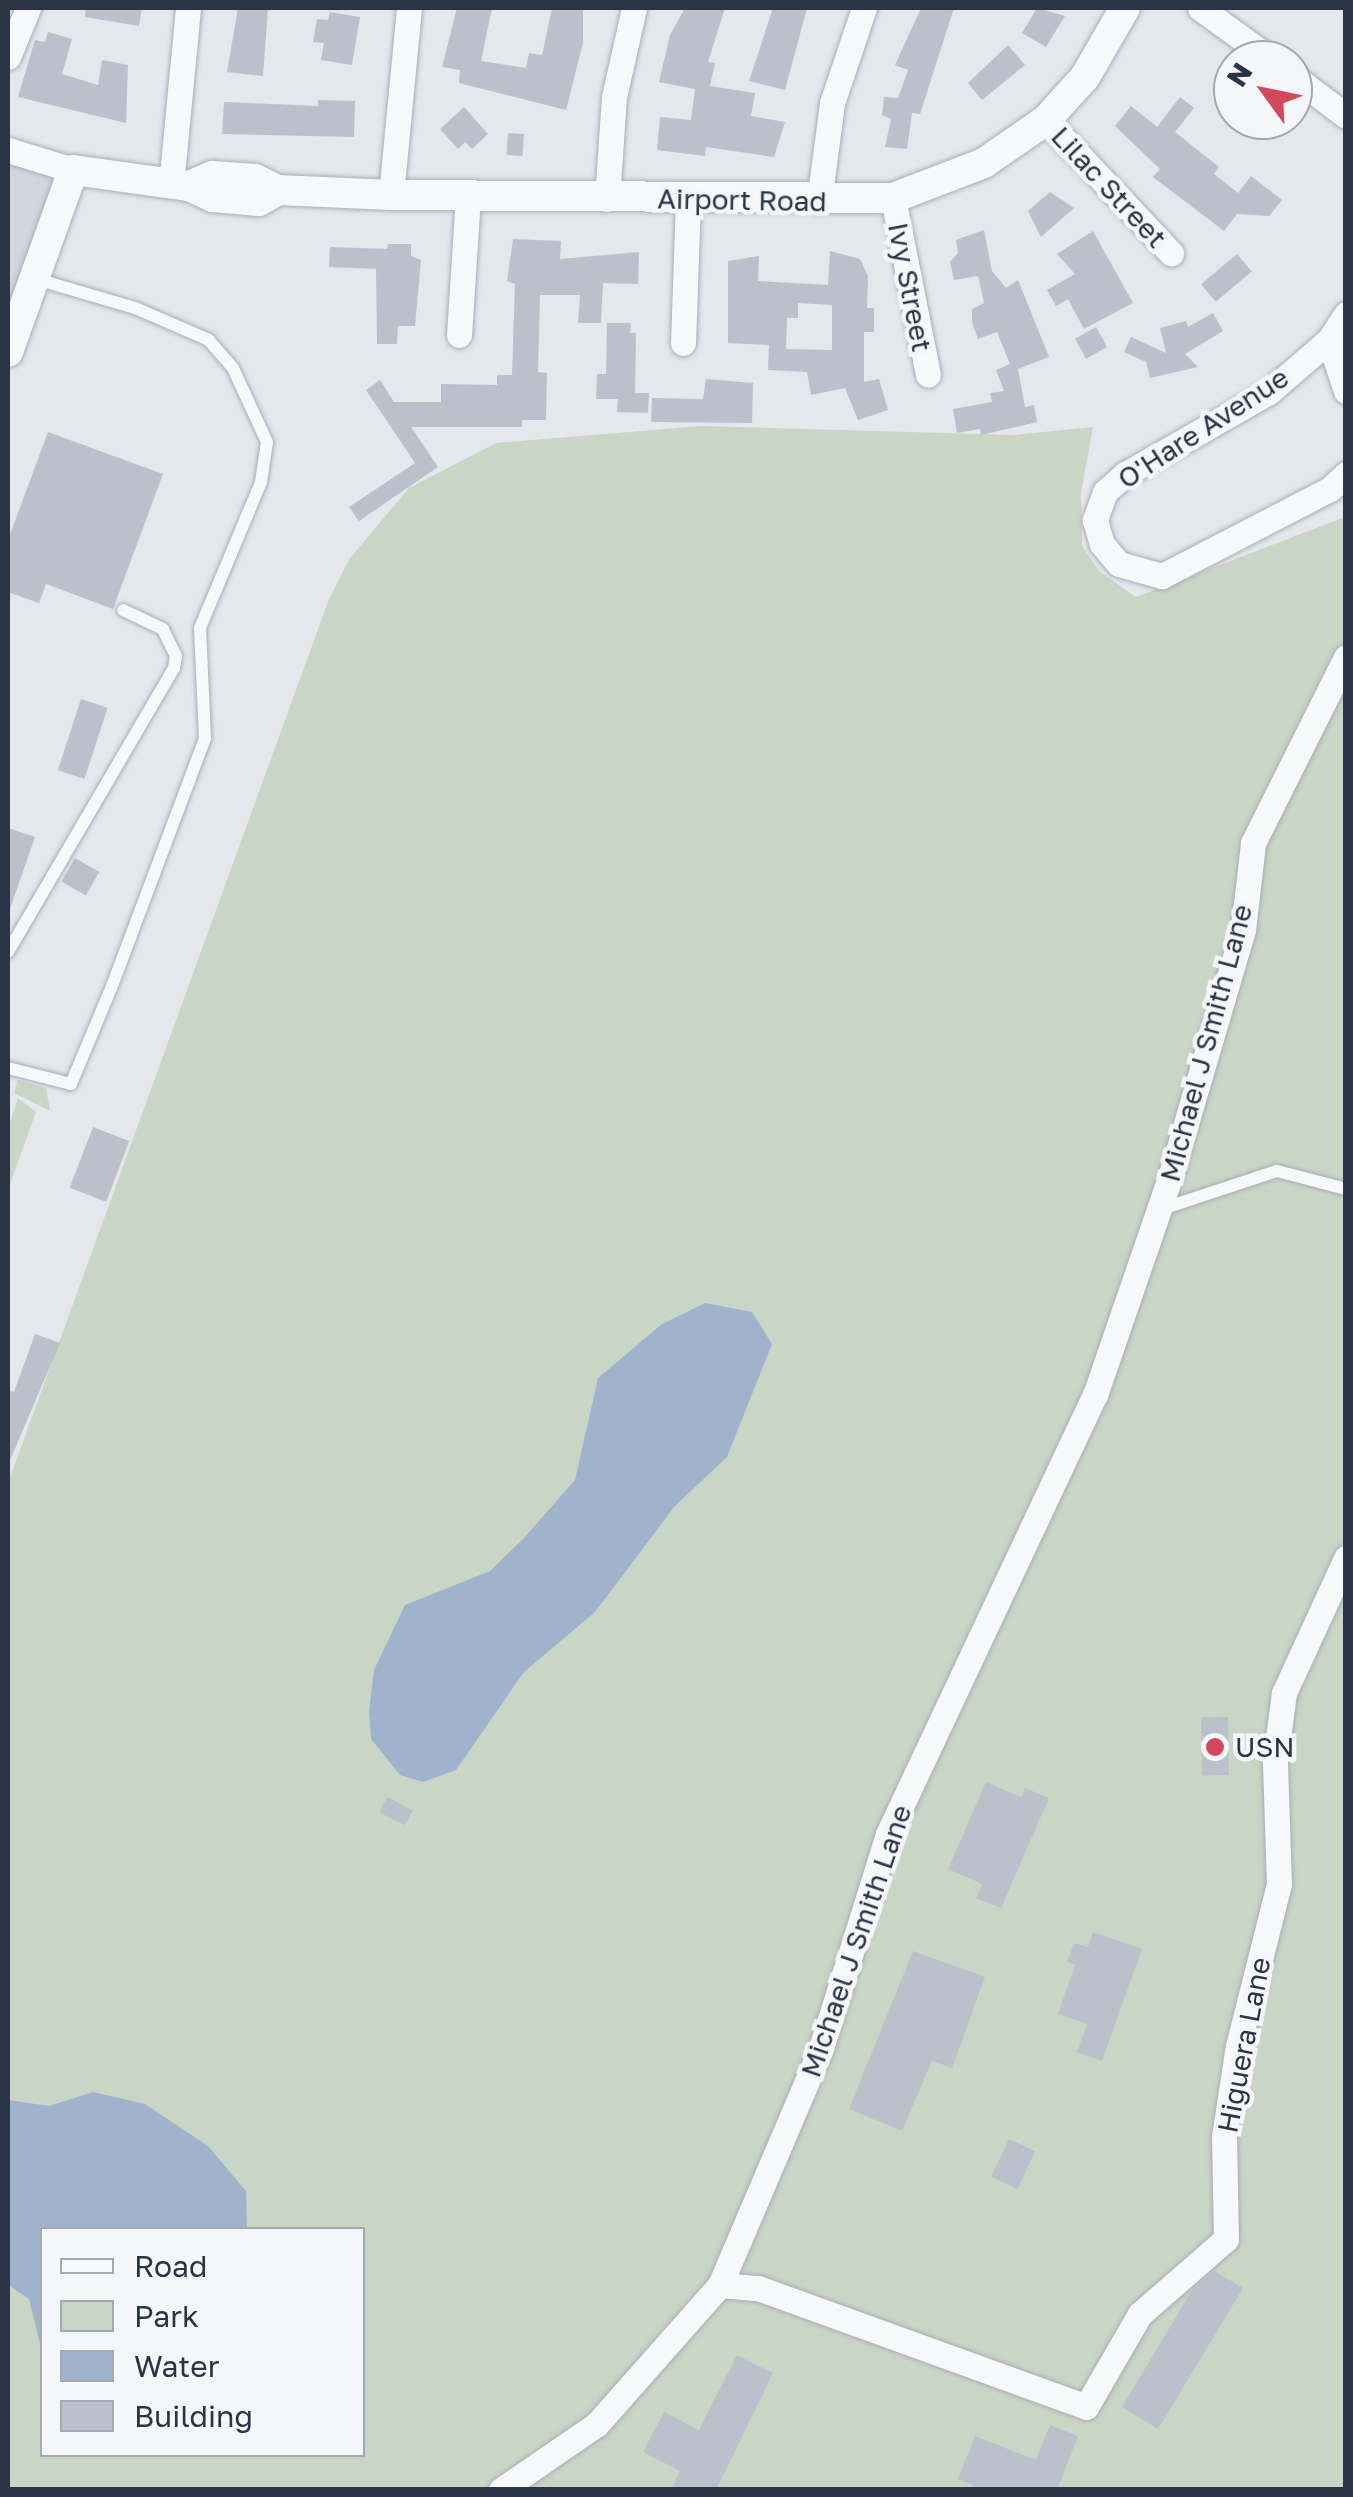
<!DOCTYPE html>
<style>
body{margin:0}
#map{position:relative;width:1353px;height:2497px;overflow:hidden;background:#e4e7ec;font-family:"Golos Text",sans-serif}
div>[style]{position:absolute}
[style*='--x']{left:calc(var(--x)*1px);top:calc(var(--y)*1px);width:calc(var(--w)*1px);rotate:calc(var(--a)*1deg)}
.built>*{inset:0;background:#d2d6de}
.green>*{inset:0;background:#c9d6c5}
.water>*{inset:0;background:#9fb4cc}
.building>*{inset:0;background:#bbc0ca;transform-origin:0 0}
.roads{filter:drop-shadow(0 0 2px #a9aeb7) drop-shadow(0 0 2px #a9aeb7)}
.service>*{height:12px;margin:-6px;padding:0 6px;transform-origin:6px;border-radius:6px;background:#f7f8fa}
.minor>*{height:25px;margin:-12.5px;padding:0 12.5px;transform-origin:12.5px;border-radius:12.5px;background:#f7f8fa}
.tertiary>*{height:30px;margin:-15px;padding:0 15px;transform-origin:15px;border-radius:15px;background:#f7f8fa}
.dots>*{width:28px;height:28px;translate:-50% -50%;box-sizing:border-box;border:5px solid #f4f6f9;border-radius:50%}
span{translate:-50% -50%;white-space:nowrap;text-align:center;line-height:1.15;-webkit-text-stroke:9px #f4f6f9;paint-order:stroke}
.street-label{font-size:28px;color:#2b3445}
.poi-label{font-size:28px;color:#2b3445}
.left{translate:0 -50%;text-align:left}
.frame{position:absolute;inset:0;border:10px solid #2b3445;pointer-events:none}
.legend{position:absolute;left:40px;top:2227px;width:325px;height:230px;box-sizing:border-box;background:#f4f6f9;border:2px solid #a4a8b1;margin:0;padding:12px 18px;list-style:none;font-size:30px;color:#2b3445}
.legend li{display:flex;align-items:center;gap:20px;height:50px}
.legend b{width:50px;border:2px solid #a4a8b1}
.north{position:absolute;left:1213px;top:40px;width:100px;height:100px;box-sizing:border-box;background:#f4f6f9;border:2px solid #a4a8b1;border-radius:50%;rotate:303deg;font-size:28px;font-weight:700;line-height:40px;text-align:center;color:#2b3445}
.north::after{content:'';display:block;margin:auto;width:35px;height:45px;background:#d1495b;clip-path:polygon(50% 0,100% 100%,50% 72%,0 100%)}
</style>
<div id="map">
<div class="built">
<i style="clip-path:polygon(8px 150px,73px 170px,8px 340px)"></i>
</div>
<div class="green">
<i style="clip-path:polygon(evenodd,702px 426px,1014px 435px,1093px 427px,1081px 493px,1082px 546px,1099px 571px,1136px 597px,1345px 517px,1345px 2489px,8px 2489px,8px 1483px,329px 599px,350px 558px,409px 488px,496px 443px,702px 426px,42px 2230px,362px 2230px,362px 2454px,42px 2454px,42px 2230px)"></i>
<i style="clip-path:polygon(18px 1080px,46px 1088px,50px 1111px,14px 1093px)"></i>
<i style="clip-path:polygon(18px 1098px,36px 1112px,8px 1190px,8px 1128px)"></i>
</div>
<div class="water">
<i style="clip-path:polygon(705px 1303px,752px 1312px,772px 1344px,727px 1457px,675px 1506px,595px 1612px,524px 1672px,456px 1770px,423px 1782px,400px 1775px,371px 1739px,369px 1711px,374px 1670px,405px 1605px,490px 1571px,523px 1539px,575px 1480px,598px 1378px,662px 1324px)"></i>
<i style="clip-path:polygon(93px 2092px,145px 2104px,208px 2146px,246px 2191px,247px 2228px,42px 2230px,42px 2351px,29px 2299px,8px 2285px,8px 2100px,49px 2106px)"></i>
</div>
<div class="building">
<i style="clip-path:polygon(86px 8px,142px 8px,139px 26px,85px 17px)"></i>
<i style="clip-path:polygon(238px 8px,268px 8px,263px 76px,227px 72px)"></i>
<i style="clip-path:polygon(457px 8px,492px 8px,481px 61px,526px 68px,529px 53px,542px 55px,552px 8px,583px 8px,583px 43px,566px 110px,459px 83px,460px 70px,442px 67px)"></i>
<i style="clip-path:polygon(685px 8px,725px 8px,708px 62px,715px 63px,710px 86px,755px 93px,751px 116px,785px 122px,774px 157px,706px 147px,705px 156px,657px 150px,660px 117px,691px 120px,695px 89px,659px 82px,670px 35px)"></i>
<i style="clip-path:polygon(773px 8px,807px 8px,785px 90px,749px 81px)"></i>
<i style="clip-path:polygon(921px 8px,954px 8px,920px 114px,912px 113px,907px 149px,885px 147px,891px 119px,882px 115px,884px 97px,898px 98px,908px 70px,895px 65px)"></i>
<i style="clip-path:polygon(1037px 8px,1065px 16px,1046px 47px,1022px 33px)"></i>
<i style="clip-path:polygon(330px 12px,360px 17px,352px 65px,321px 60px,324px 43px,313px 42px,317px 19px,328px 20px)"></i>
<i style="clip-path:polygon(48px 32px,72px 39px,62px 74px,98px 85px,102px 60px,128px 65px,126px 123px,18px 97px,35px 40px,45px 42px)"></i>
<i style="clip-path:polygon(1008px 45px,1025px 65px,982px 100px,968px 83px)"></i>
<i style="clip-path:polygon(1180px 97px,1194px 108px,1175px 132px,1219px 167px,1214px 174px,1238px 193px,1251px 176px,1282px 200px,1269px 216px,1237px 214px,1224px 231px,1153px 177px,1160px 169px,1115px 126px,1131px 106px,1157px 127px)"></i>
<i style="clip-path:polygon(318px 100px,355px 101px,354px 137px,222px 134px,224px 102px,318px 106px)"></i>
<i style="clip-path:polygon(464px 107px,488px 134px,472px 149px,465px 142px,458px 149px,440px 129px)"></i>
<i style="left:508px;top:133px;width:16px;height:22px;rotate:4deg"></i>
<i style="clip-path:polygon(1050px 192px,1074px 208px,1041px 237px,1028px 211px)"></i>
<i style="clip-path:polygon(984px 230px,992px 271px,1006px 288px,1018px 280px,1049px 357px,1018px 369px,1025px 407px,1034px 405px,1037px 422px,981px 435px,980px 429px,957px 433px,953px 409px,992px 402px,990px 393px,1004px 391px,996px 370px,1010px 364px,997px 332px,978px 339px,972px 322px,972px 309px,984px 303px,978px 276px,954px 280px,950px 262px,958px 253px,956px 240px)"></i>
<i style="clip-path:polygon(1093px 231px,1133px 303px,1084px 329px,1068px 299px,1056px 306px,1047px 290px,1075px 274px,1057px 254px)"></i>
<i style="clip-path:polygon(513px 239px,561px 241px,560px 259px,639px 252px,638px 284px,603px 283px,601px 323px,578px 323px,580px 295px,540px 295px,538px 372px,547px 373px,546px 420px,522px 420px,522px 427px,411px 427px,438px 467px,359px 521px,349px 507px,415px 463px,366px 390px,380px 380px,394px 402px,441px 402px,441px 384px,497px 385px,497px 375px,512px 375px,515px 284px,507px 281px)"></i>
<i style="clip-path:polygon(388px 244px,411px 244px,411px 256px,421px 260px,415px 326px,398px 326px,397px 344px,377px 344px,376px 269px,329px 267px,330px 247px,387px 249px)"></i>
<i style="clip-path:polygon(evenodd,830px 251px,860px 259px,868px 276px,867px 308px,874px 308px,874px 332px,864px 332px,864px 382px,879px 379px,888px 410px,858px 420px,845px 388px,811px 395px,807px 372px,768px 370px,769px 345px,728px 343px,728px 261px,759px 256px,758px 281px,828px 285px,830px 251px,798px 303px,832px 305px,832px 350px,786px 349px,787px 318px,798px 318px,798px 303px)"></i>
<i style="left:1237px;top:254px;width:23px;height:47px;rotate:50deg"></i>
<i style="clip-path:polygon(1213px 313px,1223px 331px,1185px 354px,1198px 367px,1150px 378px,1146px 362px,1124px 352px,1131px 337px,1166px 353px,1160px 328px,1186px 321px,1188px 327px)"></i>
<i style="clip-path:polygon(607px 323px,631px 323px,630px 333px,636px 333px,635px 393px,649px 393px,648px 413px,617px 412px,618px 399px,596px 399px,597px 374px,606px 374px)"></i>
<i style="left:1096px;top:327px;width:23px;height:24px;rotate:61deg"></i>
<i style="clip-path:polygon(706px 379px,753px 383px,752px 423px,651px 422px,652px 398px,703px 399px)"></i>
<i style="clip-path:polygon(48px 432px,163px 474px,113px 609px,46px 584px,39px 603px,8px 592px,8px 540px)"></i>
<i style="left:81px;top:699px;width:28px;height:75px;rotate:18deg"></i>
<i style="clip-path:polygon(8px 828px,35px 837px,10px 909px,8px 909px)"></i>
<i style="left:75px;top:858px;width:28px;height:27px;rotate:30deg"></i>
<i style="left:93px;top:1127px;width:39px;height:65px;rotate:21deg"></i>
<i style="clip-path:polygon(35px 1334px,60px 1343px,8px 1465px,8px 1390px,14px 1392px)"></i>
<i style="left:1228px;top:1717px;width:58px;height:27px;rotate:89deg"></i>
<i style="clip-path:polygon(986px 1782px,1021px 1797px,1025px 1788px,1049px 1798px,1001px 1908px,976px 1898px,982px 1884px,948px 1869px)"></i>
<i style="left:387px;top:1797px;width:29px;height:17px;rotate:27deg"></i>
<i style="clip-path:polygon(1093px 1932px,1142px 1949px,1102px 2061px,1077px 2052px,1087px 2024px,1058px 2014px,1075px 1965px,1067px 1962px,1074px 1943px,1088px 1947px)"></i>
<i style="clip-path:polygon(913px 1951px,985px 1977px,952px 2068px,932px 2061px,902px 2131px,849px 2109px)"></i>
<i style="left:1009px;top:2139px;width:29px;height:42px;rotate:25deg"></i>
<i style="clip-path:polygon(1214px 2271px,1243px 2288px,1158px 2429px,1122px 2407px,1192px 2290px)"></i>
<i style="clip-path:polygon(737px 2355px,773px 2373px,716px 2490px,671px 2490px,680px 2471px,643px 2452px,664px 2412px,699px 2430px)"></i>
<i style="clip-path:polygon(1050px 2425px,1078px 2436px,1057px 2490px,985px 2490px,958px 2479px,975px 2436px,1036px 2460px)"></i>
</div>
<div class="roads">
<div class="service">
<i style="--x:8;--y:952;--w:329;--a:-59.7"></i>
<i style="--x:174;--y:668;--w:12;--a:-81"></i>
<i style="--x:176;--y:656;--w:30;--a:-116"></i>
<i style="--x:163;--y:629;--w:44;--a:-154.6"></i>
<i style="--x:8;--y:1068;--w:65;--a:14.3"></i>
<i style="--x:71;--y:1084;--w:106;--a:-67.3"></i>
<i style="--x:112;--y:986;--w:265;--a:-69.4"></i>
<i style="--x:205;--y:738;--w:110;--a:-92.6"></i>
<i style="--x:200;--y:628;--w:158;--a:-67.3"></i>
<i style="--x:261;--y:482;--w:40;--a:-81.5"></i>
<i style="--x:267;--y:442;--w:81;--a:-114.7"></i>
<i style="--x:233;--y:368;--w:37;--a:-131"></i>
<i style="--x:209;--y:340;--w:81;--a:-156.6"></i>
<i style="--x:135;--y:308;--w:103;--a:-163.7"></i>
<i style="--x:1159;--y:1210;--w:124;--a:-18.3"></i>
<i style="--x:1277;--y:1171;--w:71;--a:14.6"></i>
</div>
<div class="minor">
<i style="--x:1200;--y:8;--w:89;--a:35.8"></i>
<i style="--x:8;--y:57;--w:53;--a:-67.8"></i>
<i style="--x:1293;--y:76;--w:66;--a:37"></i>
<i style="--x:1046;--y:120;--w:183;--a:46.8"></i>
<i style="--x:8;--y:150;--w:68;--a:17.1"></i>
<i style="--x:171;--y:185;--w:178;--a:-84.5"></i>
<i style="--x:391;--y:195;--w:188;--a:-84.5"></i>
<i style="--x:893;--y:198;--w:180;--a:78.8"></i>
<i style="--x:607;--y:199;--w:102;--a:-86.1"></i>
<i style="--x:614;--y:97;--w:91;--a:-77.3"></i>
<i style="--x:819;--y:201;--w:99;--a:-82.4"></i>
<i style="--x:832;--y:103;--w:100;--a:-71.4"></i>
<i style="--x:1346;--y:314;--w:31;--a:123"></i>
<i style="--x:1329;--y:340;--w:79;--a:139.1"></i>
<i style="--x:1269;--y:392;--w:166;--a:150.3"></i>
<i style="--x:1125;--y:474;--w:27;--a:138"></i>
<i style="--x:1105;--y:492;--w:30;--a:110"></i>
<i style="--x:1095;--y:520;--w:25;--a:74"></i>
<i style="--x:1102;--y:544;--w:26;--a:50"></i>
<i style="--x:1119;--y:564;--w:45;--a:15.6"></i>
<i style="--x:1162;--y:576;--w:189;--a:-27.4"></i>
<i style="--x:1330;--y:489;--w:22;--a:-43"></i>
<i style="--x:459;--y:335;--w:140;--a:-86.3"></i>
<i style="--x:1329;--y:340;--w:54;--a:71.6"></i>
<i style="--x:683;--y:343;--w:142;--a:-88"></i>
<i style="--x:720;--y:2285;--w:38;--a:5"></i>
<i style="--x:758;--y:2288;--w:349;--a:19.9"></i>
<i style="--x:1086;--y:2407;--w:108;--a:-59.9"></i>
<i style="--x:1140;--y:2314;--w:114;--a:-41.1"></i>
<i style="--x:1226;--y:2239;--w:102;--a:-91.1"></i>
<i style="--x:1224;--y:2137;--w:92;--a:-81.3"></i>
<i style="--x:1238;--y:2046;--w:167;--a:-75.8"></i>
<i style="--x:1279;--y:1884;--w:123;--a:-91.9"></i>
<i style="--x:1275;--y:1761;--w:69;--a:-82.5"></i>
<i style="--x:1284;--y:1693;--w:149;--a:-65.3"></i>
<i style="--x:501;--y:2490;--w:116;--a:-34.5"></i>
<i style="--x:597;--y:2424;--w:186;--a:-48.5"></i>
<i style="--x:720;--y:2285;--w:258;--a:-66.9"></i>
<i style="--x:821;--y:2048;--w:224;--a:-72.6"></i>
<i style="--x:888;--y:1834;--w:485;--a:-64.8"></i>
<i style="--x:1095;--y:1395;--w:237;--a:-71"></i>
<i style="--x:1172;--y:1171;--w:251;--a:-73.6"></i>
<i style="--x:1243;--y:930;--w:88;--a:-83.4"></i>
<i style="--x:1253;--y:843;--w:208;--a:-63.4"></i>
</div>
<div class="tertiary">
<i style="--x:189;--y:186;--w:26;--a:25"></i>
<i style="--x:213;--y:197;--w:46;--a:5"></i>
<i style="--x:259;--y:201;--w:22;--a:-30"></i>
<i style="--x:8;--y:352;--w:193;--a:-70.3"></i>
<i style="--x:73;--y:170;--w:117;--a:7.9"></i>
<i style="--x:189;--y:186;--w:26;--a:-23"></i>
<i style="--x:213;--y:176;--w:42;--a:4.1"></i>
<i style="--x:255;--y:179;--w:25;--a:26"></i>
<i style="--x:278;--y:190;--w:113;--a:2.5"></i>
<i style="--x:391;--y:195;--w:502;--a:0.34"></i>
<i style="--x:893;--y:198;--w:97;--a:-21"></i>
<i style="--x:984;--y:163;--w:75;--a:-34.7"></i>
<i style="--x:1046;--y:120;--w:58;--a:-47.8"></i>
<i style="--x:1085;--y:77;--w:80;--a:-59.9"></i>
</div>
</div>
<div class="dots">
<i style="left:1215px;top:1747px;background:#d1495b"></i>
</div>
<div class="street-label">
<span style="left:1109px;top:187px;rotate:47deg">Lilac Street</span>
<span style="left:742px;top:200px;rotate:1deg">Airport Road</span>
<span style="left:910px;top:287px;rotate:79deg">Ivy Street</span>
<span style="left:1203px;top:428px;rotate:-33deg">O'Hare Avenue</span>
<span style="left:1206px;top:1043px;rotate:-75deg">Michael J Smith Lane</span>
<span style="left:856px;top:1941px;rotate:-71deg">Michael J Smith Lane</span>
<span style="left:1244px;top:2045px;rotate:-79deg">Higuera Lane</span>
</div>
<div class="poi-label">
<span class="left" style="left:1235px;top:1747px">USN</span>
</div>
<div class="frame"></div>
<ul class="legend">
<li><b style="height:12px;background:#f7f8fa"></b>Road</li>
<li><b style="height:28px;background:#c9d6c5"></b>Park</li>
<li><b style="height:28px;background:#9fb4cc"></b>Water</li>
<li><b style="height:28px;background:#bbc0ca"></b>Building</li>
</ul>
<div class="north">N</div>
</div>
